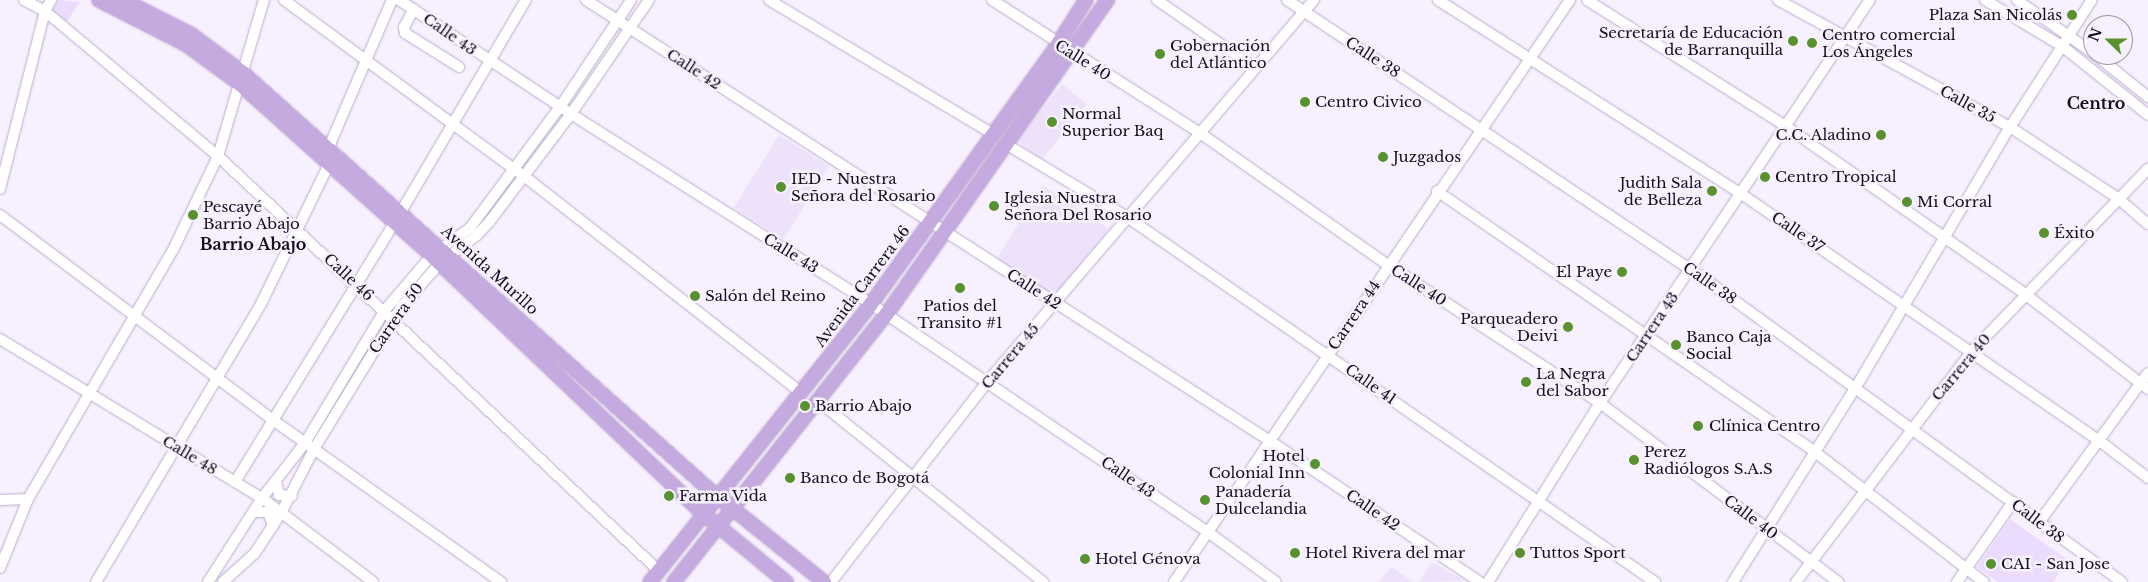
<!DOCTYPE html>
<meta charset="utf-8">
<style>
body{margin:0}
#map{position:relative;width:2148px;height:582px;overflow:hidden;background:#f7f0fe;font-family:"Libre Baskerville",serif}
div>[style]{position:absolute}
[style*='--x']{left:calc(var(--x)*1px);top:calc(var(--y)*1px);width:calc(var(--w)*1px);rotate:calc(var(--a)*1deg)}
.built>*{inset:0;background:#eee2fb;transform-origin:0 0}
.green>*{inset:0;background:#ebdcfd}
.roads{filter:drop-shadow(0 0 1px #bbaccd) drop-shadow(0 0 1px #bbaccd)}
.minor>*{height:10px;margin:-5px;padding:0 5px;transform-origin:5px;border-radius:5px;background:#fff}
.major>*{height:14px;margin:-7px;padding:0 7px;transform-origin:7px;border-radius:7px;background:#c5aadf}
.dots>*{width:14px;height:14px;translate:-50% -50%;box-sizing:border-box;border:2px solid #f7f0fe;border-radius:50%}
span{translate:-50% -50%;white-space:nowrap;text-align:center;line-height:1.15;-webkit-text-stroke:5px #f7f0fe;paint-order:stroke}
.poi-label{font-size:15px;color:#150f1b}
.right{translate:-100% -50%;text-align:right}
.left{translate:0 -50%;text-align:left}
.street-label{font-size:15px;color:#150f1b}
.neighbourhood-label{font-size:16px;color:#150f1b;font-weight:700}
.north{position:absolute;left:2083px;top:15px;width:50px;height:50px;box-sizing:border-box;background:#f7f0fe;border:1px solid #9d96a3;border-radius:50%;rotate:292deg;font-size:14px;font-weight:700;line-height:20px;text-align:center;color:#150f1b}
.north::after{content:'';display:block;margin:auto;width:18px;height:22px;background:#58922f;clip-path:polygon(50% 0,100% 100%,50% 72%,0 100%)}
</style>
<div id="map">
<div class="built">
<i style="left:1062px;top:84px;width:32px;height:72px;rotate:39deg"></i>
<i style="left:779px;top:135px;width:59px;height:86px;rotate:32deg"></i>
<i style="clip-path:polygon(1042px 185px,1109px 229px,1054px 297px,997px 258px)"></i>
<i style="clip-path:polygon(1432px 562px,1465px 581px,1419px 582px)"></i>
<i style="clip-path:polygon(1392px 567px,1413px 582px,1378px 582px)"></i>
</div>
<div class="green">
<i style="clip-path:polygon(58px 0,80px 2px,67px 21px,53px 11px)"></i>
<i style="clip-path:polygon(2010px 519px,2068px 560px,2053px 582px,1998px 582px,1977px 567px)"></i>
</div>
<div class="roads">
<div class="minor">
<i style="--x:24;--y:0;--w:24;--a:28"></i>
<i style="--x:45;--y:11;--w:226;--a:40"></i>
<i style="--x:218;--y:156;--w:606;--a:43.26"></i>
<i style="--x:284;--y:0;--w:298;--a:36.3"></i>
<i style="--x:524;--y:176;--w:350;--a:38"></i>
<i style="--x:399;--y:0;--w:206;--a:33.5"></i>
<i style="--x:571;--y:114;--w:355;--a:32.3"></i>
<i style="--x:871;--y:304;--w:407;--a:34.1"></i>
<i style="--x:1208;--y:532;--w:84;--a:36.3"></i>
<i style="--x:586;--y:0;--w:814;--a:32.81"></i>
<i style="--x:1270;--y:441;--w:253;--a:33.9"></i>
<i style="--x:769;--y:0;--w:261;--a:30.9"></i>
<i style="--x:992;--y:0;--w:247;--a:32.6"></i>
<i style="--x:1200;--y:133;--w:230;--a:35.1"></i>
<i style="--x:1388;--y:265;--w:253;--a:33.1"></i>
<i style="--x:1600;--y:403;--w:298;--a:36.9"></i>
<i style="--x:1157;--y:0;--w:119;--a:34.8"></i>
<i style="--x:1287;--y:0;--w:508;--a:33.75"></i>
<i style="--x:1709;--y:282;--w:510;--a:35.99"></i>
<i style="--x:1438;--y:0;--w:358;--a:32.6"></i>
<i style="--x:1740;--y:193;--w:434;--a:34.6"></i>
<i style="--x:2097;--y:439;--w:64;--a:37.4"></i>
<i style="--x:1587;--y:0;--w:233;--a:32.4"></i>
<i style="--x:1784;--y:125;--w:294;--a:35"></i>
<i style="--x:2025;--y:294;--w:155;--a:37.7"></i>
<i style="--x:1778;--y:0;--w:264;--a:28.7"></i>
<i style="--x:2010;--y:127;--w:131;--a:33.4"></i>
<i style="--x:2119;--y:199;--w:38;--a:41"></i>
<i style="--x:1985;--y:0;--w:90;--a:30.9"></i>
<i style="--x:2062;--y:46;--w:110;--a:38.7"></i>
<i style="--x:2017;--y:0;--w:93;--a:34.9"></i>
<i style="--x:414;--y:9;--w:21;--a:119"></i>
<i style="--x:404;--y:27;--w:6;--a:81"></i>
<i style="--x:405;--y:33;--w:64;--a:32.2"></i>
<i style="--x:2096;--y:55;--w:67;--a:38.9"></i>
<i style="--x:1006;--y:144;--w:141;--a:31.1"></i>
<i style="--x:1127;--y:217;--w:642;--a:34.66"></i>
<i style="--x:0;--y:189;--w:184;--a:-75.8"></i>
<i style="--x:45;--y:11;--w:13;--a:-61"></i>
<i style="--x:1437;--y:191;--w:459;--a:34.6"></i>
<i style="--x:1815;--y:452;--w:213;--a:37.6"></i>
<i style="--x:0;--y:215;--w:341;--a:36.9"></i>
<i style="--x:273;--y:420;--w:280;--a:35.4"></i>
<i style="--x:0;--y:339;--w:306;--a:31.3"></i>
<i style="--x:262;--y:498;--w:139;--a:37.1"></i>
<i style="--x:818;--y:401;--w:289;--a:38.8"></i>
<i style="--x:276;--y:481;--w:14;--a:78"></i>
<i style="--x:279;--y:495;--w:13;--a:4"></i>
<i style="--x:235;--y:482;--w:305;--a:-58.4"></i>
<i style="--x:395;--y:222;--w:258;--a:-59.5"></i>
<i style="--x:0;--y:500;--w:28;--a:-2"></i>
<i style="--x:253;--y:512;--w:15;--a:0"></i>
<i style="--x:268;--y:512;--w:15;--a:70"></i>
<i style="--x:2040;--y:521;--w:183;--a:-53.9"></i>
<i style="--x:0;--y:568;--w:74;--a:-67.9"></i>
<i style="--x:28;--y:499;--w:288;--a:-59.8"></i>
<i style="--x:173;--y:250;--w:104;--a:-64.4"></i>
<i style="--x:218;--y:156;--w:163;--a:-73.6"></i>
<i style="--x:96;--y:582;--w:323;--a:-59.3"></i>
<i style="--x:261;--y:304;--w:149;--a:-64.1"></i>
<i style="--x:326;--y:170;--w:28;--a:-80"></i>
<i style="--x:331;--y:142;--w:155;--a:-66.8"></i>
<i style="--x:208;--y:582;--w:100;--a:-57.3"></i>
<i style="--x:262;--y:498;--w:70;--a:-52"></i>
<i style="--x:305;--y:443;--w:155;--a:-59"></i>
<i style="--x:385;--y:310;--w:72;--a:-49.5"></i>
<i style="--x:432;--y:255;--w:47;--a:-35.4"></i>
<i style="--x:470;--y:228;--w:151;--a:-53.4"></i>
<i style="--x:560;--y:107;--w:128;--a:-56.4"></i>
<i style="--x:223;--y:582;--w:43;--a:-42.2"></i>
<i style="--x:255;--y:553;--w:48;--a:-57"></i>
<i style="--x:281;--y:513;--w:72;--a:-62.7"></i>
<i style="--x:314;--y:449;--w:167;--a:-58.5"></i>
<i style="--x:401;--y:307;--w:59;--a:-48.4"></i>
<i style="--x:440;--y:263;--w:46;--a:-37.1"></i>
<i style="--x:477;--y:235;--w:19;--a:-47"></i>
<i style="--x:490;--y:221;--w:134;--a:-52.9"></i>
<i style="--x:571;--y:114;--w:138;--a:-55.6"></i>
<i style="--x:831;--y:582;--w:254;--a:-52"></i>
<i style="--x:987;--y:382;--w:503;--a:-49.44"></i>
<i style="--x:1174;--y:582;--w:704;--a:-55.77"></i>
<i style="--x:1488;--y:582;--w:211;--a:-58"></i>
<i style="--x:1600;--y:403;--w:485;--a:-56.2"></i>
<i style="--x:1733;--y:582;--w:231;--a:-57.8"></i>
<i style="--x:1856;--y:387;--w:302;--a:-59.4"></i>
<i style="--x:2010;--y:127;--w:151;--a:-57.2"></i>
<i style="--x:1796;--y:582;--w:289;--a:-52.7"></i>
<i style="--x:1971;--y:352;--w:255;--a:-46"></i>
<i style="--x:1957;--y:582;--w:98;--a:-55"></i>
</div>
<div class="major">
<i style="--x:99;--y:0;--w:99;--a:27.1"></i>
<i style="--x:187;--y:45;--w:66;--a:36.3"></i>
<i style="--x:240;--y:84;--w:252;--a:41.8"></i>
<i style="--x:428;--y:252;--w:374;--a:43.6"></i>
<i style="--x:699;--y:510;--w:113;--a:39.6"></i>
<i style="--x:123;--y:0;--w:77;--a:26.9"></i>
<i style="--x:192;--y:35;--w:64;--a:36.7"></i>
<i style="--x:243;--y:73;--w:629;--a:41.78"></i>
<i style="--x:712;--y:492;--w:144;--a:38.8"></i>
<i style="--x:650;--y:582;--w:355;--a:-51.5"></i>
<i style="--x:871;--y:304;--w:313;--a:-54.2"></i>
<i style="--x:1054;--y:50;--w:59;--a:-57.4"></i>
<i style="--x:674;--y:582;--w:341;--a:-51.6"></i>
<i style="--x:886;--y:315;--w:385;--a:-54.9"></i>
</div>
</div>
<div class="dots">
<i style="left:2072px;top:15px;background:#58922f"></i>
<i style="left:1793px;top:41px;background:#58922f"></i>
<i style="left:1812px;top:43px;background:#58922f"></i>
<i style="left:1160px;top:54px;background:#58922f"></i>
<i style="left:1305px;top:102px;background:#58922f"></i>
<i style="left:1052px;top:122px;background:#58922f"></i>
<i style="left:1881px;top:135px;background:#58922f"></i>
<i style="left:1383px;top:157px;background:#58922f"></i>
<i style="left:1765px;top:177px;background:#58922f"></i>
<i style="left:781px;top:187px;background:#58922f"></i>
<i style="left:1712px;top:191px;background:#58922f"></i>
<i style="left:1907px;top:202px;background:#58922f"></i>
<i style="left:994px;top:206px;background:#58922f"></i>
<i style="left:193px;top:215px;background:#58922f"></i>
<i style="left:2044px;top:233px;background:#58922f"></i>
<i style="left:1622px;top:272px;background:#58922f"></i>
<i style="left:960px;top:288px;background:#58922f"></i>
<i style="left:695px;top:296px;background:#58922f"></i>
<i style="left:1568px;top:327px;background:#58922f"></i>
<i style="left:1676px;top:345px;background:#58922f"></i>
<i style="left:1526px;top:382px;background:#58922f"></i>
<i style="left:805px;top:406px;background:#58922f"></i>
<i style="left:1698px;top:426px;background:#58922f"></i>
<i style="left:1634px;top:460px;background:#58922f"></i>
<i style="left:1315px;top:464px;background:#58922f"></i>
<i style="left:790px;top:478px;background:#58922f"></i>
<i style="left:669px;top:496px;background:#58922f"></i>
<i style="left:1205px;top:500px;background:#58922f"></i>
<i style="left:1295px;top:553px;background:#58922f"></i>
<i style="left:1520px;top:553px;background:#58922f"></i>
<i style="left:1085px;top:559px;background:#58922f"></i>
<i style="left:1991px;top:564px;background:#58922f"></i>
</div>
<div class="poi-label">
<span class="right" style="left:2062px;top:15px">Plaza San Nicolás</span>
<span class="right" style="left:1783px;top:41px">Secretaría de Educación<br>de Barranquilla</span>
<span class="left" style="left:1822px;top:43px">Centro comercial<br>Los Ángeles</span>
<span class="left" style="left:1170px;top:54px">Gobernación<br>del Atlántico</span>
<span class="left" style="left:1315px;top:102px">Centro Civico</span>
<span class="left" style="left:1062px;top:122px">Normal<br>Superior Baq</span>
<span class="right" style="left:1871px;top:135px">C.C. Aladino</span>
<span class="left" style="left:1393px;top:157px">Juzgados</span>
<span class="left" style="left:1775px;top:177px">Centro Tropical</span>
<span class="left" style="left:791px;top:187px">IED - Nuestra<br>Señora del Rosario</span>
<span class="right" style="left:1702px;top:191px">Judith Sala<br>de Belleza</span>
<span class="left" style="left:1004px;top:206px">Iglesia Nuestra<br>Señora Del Rosario</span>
<span class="left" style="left:1917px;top:202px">Mi Corral</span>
<span class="left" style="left:203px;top:215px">Pescayé<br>Barrio Abajo</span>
<span class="left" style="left:2054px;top:233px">Éxito</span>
<span class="right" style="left:1612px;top:272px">El Paye</span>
<span class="left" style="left:705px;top:296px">Salón del Reino</span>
<span style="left:960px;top:314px">Patios del<br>Transito #1</span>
<span class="right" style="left:1558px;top:327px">Parqueadero<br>Deivi</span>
<span class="left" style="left:1686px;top:345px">Banco Caja<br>Social</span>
<span class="left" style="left:1536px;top:382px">La Negra<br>del Sabor</span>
<span class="left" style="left:815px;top:406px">Barrio Abajo</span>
<span class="left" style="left:1709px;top:426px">Clínica Centro</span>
<span class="left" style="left:1644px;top:460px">Perez<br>Radiólogos S.A.S</span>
<span class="right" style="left:1305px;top:464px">Hotel<br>Colonial Inn</span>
<span class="left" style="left:800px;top:478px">Banco de Bogotá</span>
<span class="left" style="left:1215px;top:500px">Panadería<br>Dulcelandia</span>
<span class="left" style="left:679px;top:496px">Farma Vida</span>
<span class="left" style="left:1305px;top:553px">Hotel Rivera del mar</span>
<span class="left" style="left:1530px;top:553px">Tuttos Sport</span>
<span class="left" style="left:1095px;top:559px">Hotel Génova</span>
<span class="left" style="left:2001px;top:564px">CAI - San Jose</span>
</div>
<div class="street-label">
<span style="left:450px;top:34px;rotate:35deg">Calle 43</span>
<span style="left:1373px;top:57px;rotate:33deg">Calle 38</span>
<span style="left:1083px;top:60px;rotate:32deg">Calle 40</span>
<span style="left:694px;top:69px;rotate:33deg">Calle 42</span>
<span style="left:1968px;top:104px;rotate:29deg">Calle 35</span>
<span style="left:1798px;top:232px;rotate:34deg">Calle 37</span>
<span style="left:791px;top:253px;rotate:32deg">Calle 43</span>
<span style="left:490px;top:270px;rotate:42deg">Avenida Murillo</span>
<span style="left:349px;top:277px;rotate:43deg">Calle 46</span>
<span style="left:1710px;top:283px;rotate:35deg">Calle 38</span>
<span style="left:1419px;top:285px;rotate:33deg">Calle 40</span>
<span style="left:862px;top:286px;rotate:-53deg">Avenida Carrera 46</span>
<span style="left:1034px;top:289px;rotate:33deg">Calle 42</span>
<span style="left:1354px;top:315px;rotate:-56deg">Carrera 44</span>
<span style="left:396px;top:318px;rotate:-55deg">Carrera 50</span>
<span style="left:1652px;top:327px;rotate:-56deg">Carrera 43</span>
<span style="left:1010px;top:356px;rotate:-50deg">Carrera 45</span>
<span style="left:1961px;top:367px;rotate:-50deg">Carrera 40</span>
<span style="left:1371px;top:384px;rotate:35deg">Calle 41</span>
<span style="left:190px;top:455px;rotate:31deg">Calle 48</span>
<span style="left:1128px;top:477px;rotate:34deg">Calle 43</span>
<span style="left:1373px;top:510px;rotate:34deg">Calle 42</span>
<span style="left:1751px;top:517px;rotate:37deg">Calle 40</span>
<span style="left:2038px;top:521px;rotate:37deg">Calle 38</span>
</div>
<div class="neighbourhood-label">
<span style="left:2096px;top:103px">Centro</span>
<span style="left:253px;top:244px">Barrio Abajo</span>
</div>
<div class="north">N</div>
</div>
